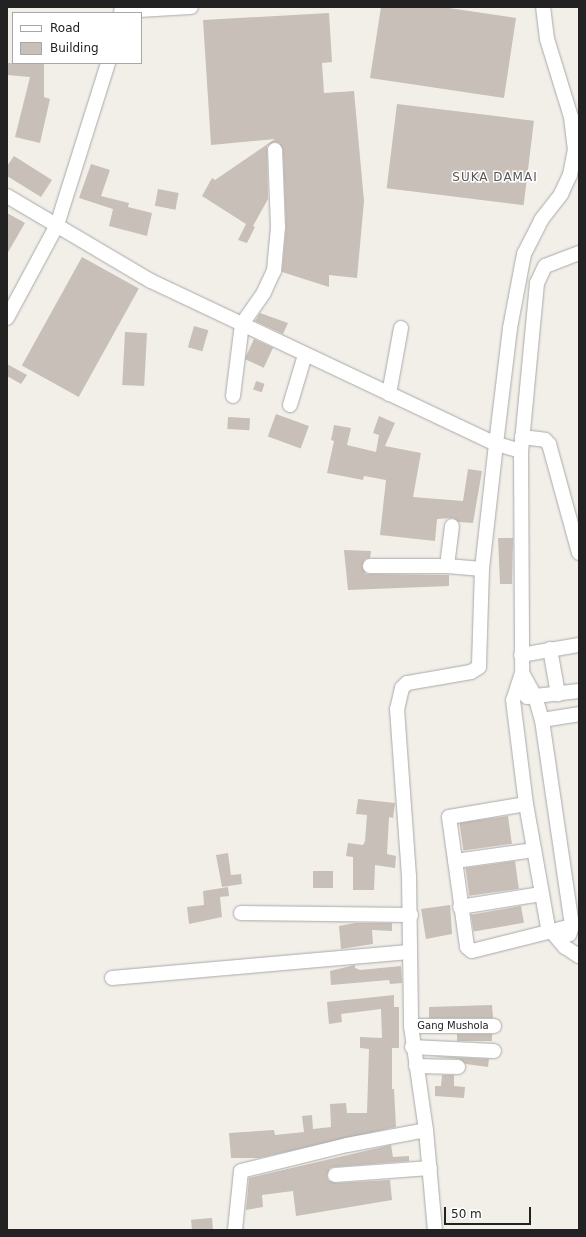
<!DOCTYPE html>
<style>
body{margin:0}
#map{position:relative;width:586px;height:1237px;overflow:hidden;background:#f2efe9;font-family:"DejaVu Sans",sans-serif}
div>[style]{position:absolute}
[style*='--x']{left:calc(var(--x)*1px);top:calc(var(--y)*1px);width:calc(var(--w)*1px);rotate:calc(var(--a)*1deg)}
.building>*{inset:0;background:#c7bfb8;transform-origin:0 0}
.roads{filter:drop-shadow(0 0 1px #a9a9a9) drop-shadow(0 0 1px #a9a9a9)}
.minor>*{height:14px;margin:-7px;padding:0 7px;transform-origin:7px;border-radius:7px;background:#fff}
span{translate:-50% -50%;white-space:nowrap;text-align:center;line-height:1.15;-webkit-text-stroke:3px #fff;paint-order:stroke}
.street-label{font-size:10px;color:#222}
.quarter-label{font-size:12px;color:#555;letter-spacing:1px}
.frame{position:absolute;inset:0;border:8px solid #222;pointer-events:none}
.legend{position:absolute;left:12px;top:12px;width:130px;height:52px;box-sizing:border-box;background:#fff;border:1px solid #a7a7a7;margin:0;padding:5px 7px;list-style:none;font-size:12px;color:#222}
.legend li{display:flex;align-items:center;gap:8px;height:20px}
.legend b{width:20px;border:1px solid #a7a7a7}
.scale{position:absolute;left:444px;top:1207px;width:87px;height:18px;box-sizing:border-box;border:2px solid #222;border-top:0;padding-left:5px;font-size:12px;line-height:14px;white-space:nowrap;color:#222;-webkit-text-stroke:3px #fff;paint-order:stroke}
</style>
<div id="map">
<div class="building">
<i style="clip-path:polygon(381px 7px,442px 7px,516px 18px,504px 98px,370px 78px)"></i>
<i style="clip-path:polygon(329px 13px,332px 62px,322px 63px,324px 93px,354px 91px,364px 201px,357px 278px,329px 275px,329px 287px,282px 272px,286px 227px,283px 150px,279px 143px,274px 142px,267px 146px,268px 199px,253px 226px,255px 227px,247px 243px,238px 240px,246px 224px,202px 196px,212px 178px,215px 180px,275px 139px,211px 145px,203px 20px)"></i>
<i style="clip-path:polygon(7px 63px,44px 63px,44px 97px,50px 99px,40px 143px,15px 137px,30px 77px,7px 75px)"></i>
<i style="left:397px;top:104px;width:138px;height:85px;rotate:7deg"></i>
<i style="clip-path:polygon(14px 156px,52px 180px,41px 197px,7px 176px,7px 166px)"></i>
<i style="clip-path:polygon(91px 164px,110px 170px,101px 196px,129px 203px,128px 207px,152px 213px,147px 236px,109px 226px,113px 209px,79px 198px)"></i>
<i style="left:158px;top:189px;width:21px;height:17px;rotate:11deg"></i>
<i style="clip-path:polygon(7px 213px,25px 223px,7px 254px)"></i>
<i style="left:82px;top:257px;width:65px;height:124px;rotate:29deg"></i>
<i style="clip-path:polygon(260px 313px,288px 323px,283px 334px,255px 321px)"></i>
<i style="left:194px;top:326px;width:15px;height:22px;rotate:16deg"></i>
<i style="left:125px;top:332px;width:22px;height:53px;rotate:3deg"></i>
<i style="left:254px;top:339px;width:21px;height:22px;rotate:25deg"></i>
<i style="clip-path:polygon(7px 364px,27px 375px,21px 384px,7px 376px)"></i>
<i style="left:256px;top:381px;width:9px;height:9px;rotate:18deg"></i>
<i style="left:276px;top:414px;width:35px;height:24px;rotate:20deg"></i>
<i style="clip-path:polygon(379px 416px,395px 423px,385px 446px,421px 453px,413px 497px,463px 501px,468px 469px,482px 471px,473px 523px,459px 522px,453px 518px,437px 519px,435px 541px,380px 535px,386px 480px,364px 476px,363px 480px,327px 473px,334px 441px,331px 440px,334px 425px,351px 428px,347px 445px,376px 452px,379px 435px,373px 433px)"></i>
<i style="left:228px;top:417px;width:22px;height:12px;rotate:3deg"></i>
<i style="clip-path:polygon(498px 538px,513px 538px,512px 584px,500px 584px)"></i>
<i style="clip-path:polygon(344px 550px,371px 551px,370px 558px,365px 559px,362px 566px,366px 574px,449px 575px,449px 586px,348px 590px)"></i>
<i style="clip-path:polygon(358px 799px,395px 803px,393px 818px,389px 817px,387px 854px,396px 856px,395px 868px,375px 865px,374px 890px,353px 890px,353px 857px,346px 856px,348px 843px,363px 845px,365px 841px,367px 815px,356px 814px)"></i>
<i style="left:508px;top:816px;width:28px;height:49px;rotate:82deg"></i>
<i style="clip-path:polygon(228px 853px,231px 875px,241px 874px,242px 884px,222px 887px,216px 855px)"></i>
<i style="left:515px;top:861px;width:28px;height:50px;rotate:82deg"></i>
<i style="left:333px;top:871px;width:17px;height:20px;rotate:90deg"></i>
<i style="clip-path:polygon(228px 887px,229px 896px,220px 897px,222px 917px,189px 924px,187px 907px,204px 905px,203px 891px)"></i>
<i style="clip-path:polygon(450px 905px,452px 934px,426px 939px,421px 909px)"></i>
<i style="left:521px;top:906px;width:17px;height:51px;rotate:80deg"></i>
<i style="clip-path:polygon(355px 923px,392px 923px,392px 931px,372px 930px,373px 944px,341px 949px,339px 926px)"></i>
<i style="clip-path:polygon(355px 965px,355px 968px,360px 970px,401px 966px,402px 983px,390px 984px,389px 980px,331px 985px,330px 971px)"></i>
<i style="clip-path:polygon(394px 995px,394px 1007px,399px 1007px,399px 1048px,392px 1048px,392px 1089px,394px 1089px,396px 1127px,259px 1158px,231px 1158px,229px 1133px,274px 1130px,275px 1135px,304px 1132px,302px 1116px,312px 1115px,313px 1129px,331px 1127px,330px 1104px,346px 1103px,347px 1113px,367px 1113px,369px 1049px,360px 1048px,360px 1037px,382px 1038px,381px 1009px,341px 1014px,342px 1022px,329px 1024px,327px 1002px)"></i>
<i style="clip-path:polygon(492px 1005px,493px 1018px,429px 1018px,429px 1007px)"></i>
<i style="left:457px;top:1034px;width:35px;height:7px"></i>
<i style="clip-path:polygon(429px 1056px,489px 1059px,488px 1067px,466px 1064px,459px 1059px)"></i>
<i style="clip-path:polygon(442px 1075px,454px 1075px,454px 1086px,465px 1087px,464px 1098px,435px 1096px,435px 1086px,441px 1086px)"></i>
<i style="clip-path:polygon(391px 1145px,393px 1157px,409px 1156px,409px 1161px,334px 1167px,330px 1168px,327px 1175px,328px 1180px,336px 1183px,390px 1180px,392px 1200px,296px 1216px,293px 1191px,262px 1195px,263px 1207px,246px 1210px,249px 1178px)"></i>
<i style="left:212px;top:1218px;width:12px;height:21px;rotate:85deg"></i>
</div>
<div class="roads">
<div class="minor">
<i style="--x:121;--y:11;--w:70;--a:-3.3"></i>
<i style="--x:7;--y:196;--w:167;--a:30.6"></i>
<i style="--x:151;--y:281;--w:382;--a:25.3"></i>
<i style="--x:496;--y:444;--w:126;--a:96.4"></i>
<i style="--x:482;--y:569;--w:98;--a:91.8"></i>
<i style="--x:479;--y:667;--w:9;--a:148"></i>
<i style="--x:471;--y:672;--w:65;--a:170.2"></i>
<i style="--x:407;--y:683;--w:7;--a:135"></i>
<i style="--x:402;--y:688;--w:22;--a:103"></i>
<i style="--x:397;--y:709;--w:167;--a:85.9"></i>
<i style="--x:409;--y:876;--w:150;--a:89.2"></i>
<i style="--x:411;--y:1026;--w:105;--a:81.8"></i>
<i style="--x:426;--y:1130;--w:100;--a:84.9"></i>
<i style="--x:579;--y:253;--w:36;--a:159"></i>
<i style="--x:545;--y:266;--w:19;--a:115"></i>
<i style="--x:537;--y:283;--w:169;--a:95.4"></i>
<i style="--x:521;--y:451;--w:222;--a:89.7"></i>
<i style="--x:522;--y:673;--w:28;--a:108"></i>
<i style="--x:513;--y:700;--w:105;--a:82.9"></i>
<i style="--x:526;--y:804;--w:125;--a:79.9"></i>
<i style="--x:548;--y:927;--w:26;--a:50"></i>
<i style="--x:565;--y:947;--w:17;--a:33"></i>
<i style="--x:7;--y:318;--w:106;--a:-61.7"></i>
<i style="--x:57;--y:225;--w:170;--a:-72.5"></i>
<i style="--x:389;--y:394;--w:67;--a:-79.7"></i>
<i style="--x:233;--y:396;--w:73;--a:-82.9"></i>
<i style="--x:242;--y:324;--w:39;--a:-55"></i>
<i style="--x:264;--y:292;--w:23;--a:-65"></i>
<i style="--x:274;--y:271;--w:44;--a:-84.8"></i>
<i style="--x:278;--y:227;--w:77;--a:-92.2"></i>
<i style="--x:290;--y:405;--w:52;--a:-73.3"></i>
<i style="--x:522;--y:437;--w:23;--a:7"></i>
<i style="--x:545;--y:440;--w:6;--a:45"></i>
<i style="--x:549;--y:444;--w:113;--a:74.6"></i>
<i style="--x:521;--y:451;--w:26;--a:-164"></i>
<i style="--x:496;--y:444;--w:117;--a:-83.1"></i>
<i style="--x:510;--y:328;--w:75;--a:-79.3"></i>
<i style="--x:524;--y:254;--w:38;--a:-63"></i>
<i style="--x:541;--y:220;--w:33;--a:-52"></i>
<i style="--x:561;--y:194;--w:21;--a:-65"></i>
<i style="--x:570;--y:175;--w:25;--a:-79"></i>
<i style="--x:575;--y:150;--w:33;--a:-97"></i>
<i style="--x:571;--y:117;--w:82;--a:-107.1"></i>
<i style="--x:547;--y:39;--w:32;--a:-97"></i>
<i style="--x:370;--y:566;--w:77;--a:0"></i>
<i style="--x:447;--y:566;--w:35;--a:5"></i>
<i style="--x:447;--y:566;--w:40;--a:-82.9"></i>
<i style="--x:550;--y:649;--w:46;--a:79.9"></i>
<i style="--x:521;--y:655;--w:59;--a:-9.8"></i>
<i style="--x:522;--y:673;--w:26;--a:61"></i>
<i style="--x:535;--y:696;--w:25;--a:74"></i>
<i style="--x:542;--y:720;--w:208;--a:81.7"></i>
<i style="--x:572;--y:926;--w:9;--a:108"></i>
<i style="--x:527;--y:697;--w:52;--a:-6.6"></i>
<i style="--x:542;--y:720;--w:37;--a:-9"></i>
<i style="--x:526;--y:804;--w:78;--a:170.4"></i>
<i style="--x:449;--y:817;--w:131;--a:82.1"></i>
<i style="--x:467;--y:947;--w:6;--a:39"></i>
<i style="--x:472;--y:951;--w:103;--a:-14"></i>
<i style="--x:455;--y:861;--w:80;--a:-7.9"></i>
<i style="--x:460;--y:907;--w:82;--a:-9.1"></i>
<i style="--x:241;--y:913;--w:170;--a:0.7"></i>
<i style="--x:112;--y:978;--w:298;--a:-5"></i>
<i style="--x:411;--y:1026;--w:83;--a:0"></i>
<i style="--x:412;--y:1047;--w:82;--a:2.8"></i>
<i style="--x:416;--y:1066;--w:42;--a:1.4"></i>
<i style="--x:335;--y:1175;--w:95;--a:-4.2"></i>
<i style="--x:235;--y:1230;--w:59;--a:-84.2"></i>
<i style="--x:241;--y:1171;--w:109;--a:-13.8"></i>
<i style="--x:347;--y:1145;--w:80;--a:-10.8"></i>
</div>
</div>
<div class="street-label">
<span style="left:453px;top:1026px">Gang Mushola</span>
</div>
<div class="quarter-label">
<span style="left:495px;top:178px">SUKA DAMAI</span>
</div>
<div class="frame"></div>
<ul class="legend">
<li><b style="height:5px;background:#fff"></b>Road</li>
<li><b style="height:11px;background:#c7bfb8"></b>Building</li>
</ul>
<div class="scale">50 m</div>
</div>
